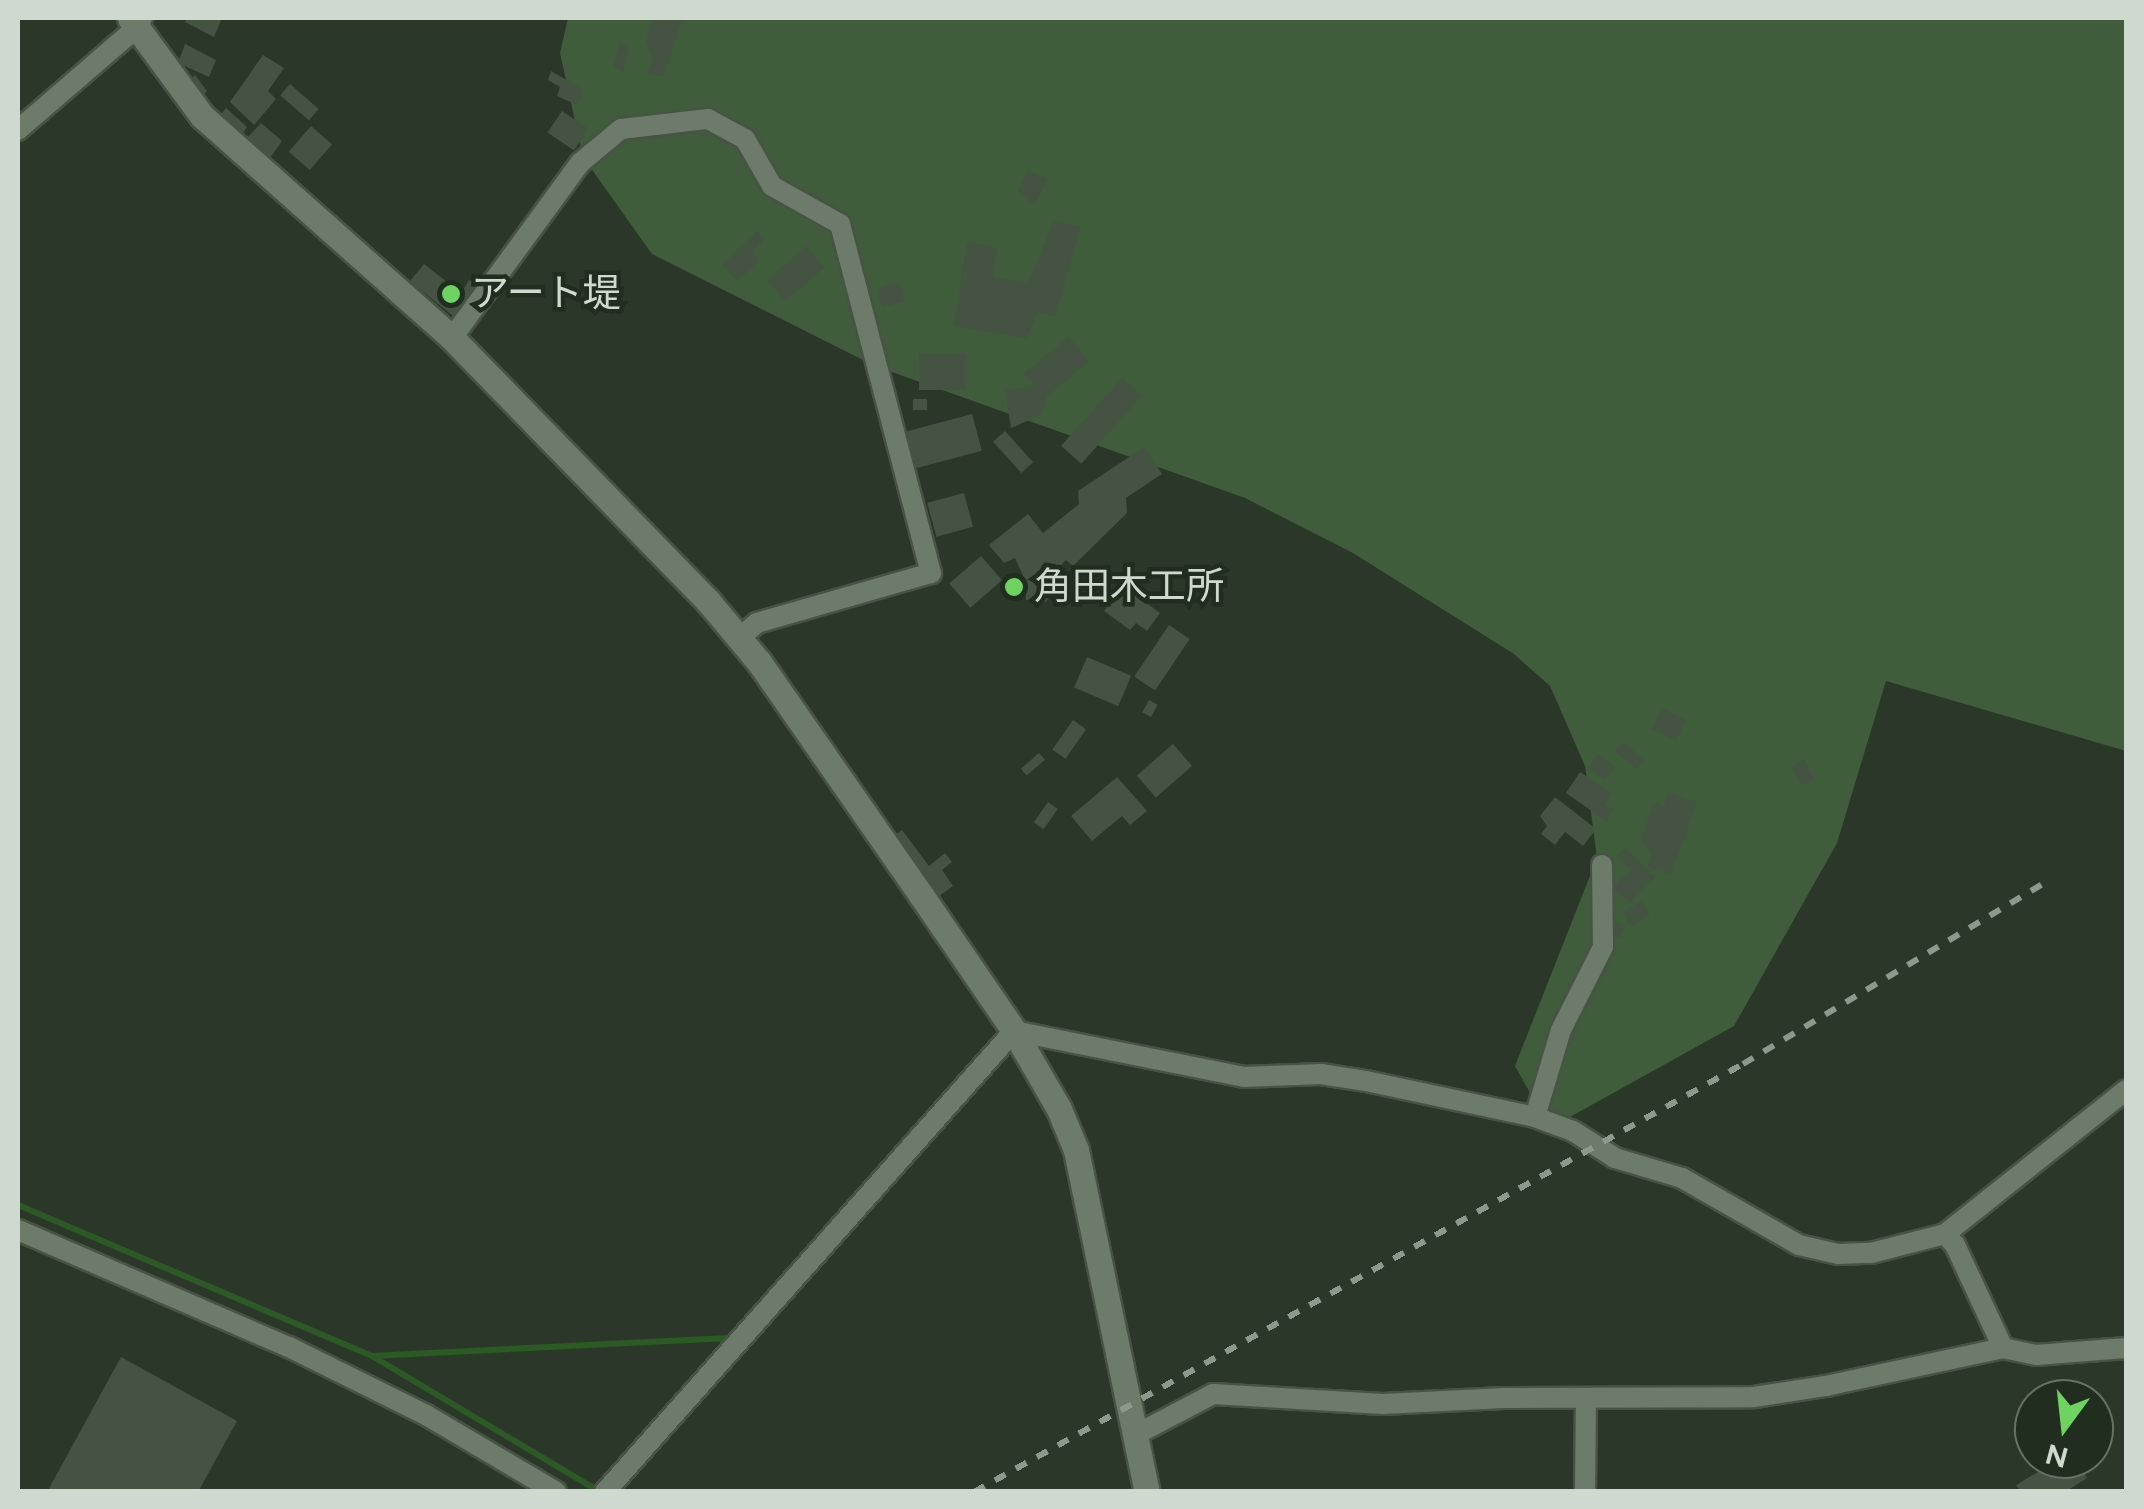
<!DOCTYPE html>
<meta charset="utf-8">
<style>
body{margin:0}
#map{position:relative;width:2144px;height:1509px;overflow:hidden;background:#2b3829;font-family:Figtree,"Noto Sans JP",sans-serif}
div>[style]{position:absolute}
.green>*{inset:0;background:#3f5d3a}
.stream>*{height:6px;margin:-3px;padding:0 3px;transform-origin:3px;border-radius:3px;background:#2b5a24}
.building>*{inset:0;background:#455343;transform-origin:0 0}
.roads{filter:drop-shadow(2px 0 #485346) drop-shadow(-2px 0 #485346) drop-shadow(0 2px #485346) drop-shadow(0 -2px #485346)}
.minor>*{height:20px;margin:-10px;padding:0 10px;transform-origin:10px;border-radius:10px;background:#6d7b6a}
.tertiary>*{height:25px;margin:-12.5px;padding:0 12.5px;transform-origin:12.5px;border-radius:12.5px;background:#6d7b6a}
.rail>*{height:6px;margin-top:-3px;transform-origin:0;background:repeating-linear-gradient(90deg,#8e998d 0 12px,transparent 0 24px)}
.dots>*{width:28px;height:28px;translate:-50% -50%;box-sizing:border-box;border:5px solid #212d1f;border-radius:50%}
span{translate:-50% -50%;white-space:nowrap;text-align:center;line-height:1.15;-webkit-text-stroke:9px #212d1f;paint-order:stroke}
.poi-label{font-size:38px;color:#d0d9cf}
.left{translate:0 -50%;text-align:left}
.frame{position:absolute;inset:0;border:20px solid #d0d9cf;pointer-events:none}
.north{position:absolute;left:2014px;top:1379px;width:100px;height:100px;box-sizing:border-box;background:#212d1f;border:2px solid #677265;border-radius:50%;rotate:195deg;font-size:28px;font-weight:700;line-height:40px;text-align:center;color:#d0d9cf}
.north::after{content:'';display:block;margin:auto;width:35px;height:45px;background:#6ed361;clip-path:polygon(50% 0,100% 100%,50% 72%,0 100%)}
</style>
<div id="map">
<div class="green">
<div style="clip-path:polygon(568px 18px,2126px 18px,2126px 751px,1886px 681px,1837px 843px,1734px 1026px,1550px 1128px,1515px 1066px,1597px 858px,1585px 766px,1550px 686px,1514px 654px,1353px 553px,1245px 498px,875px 366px,652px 254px,583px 157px,560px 53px)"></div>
</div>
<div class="stream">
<div style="left:18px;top:1205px;width:385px;rotate:23.1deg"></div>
<div style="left:372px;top:1356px;width:265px;rotate:30.8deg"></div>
<div style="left:372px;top:1356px;width:357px;rotate:-2.9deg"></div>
</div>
<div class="building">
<div style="clip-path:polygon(187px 18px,222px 18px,214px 37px,185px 22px)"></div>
<div style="clip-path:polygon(653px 18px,682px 18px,664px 76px,647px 73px,653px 58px,646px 42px)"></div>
<div style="clip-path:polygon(620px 43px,629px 45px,623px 73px,613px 67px)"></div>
<div style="clip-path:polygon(185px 44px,216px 60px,209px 77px,178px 63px)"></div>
<div style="clip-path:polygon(263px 55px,284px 68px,268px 91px,276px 99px,254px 125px,230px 102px)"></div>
<div style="clip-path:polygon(551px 71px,584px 90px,577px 105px,557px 96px,560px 87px,548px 80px)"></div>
<div style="clip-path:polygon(195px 75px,207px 91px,201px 98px,188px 83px)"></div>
<div style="left:290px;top:84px;width:38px;height:15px;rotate:41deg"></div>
<div style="clip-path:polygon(226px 108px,247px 127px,241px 136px,218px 118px)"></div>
<div style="left:562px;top:111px;width:32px;height:26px;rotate:34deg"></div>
<div style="clip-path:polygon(261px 123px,282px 141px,270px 158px,246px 139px)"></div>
<div style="left:311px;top:126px;width:28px;height:34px;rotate:41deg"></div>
<div style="clip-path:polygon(1028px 170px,1047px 179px,1034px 206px,1018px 191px)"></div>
<div style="clip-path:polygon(1054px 220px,1081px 227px,1055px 316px,1038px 312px,1026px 338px,954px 326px,967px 242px,997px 248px,993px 277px,1028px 284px)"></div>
<div style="clip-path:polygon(757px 231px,765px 238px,753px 251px,758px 261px,738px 281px,722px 265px)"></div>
<div style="left:806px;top:246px;width:28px;height:52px;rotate:49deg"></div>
<div style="clip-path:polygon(424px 264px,461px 293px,469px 280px,478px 286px,453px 316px,410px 281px)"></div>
<div style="left:899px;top:282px;width:20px;height:23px;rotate:75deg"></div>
<div style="clip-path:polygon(1069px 337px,1089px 362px,1047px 396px,1041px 415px,1011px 428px,1005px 390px,1034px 386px,1024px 373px)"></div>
<div style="left:965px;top:353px;width:37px;height:46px;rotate:90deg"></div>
<div style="left:1122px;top:378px;width:27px;height:91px;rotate:42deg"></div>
<div style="left:913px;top:399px;width:14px;height:11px"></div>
<div style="left:972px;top:414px;width:38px;height:68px;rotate:75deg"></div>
<div style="left:1005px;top:431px;width:42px;height:16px;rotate:48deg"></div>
<div style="clip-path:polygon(1144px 447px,1162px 474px,1126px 498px,1127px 513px,1073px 566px,1066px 560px,1052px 574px,1054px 585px,1046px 602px,1026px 600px,1025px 580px,1015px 558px,1004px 563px,989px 545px,1028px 514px,1043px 533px,1079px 504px,1078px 491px)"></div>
<div style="left:964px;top:493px;width:35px;height:38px;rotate:75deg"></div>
<div style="left:981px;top:556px;width:32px;height:42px;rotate:49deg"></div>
<div style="clip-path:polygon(1123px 586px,1160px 613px,1147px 631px,1136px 623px,1130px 630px,1104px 611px)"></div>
<div style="left:1169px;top:625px;width:25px;height:62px;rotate:34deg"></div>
<div style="left:1087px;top:657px;width:48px;height:33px;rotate:23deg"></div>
<div style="left:1149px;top:700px;width:10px;height:14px;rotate:29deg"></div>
<div style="left:1662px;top:708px;width:27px;height:23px;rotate:27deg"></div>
<div style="left:1073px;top:720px;width:16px;height:36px;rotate:35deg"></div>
<div style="left:1623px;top:742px;width:28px;height:12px;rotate:41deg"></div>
<div style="left:1173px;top:744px;width:29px;height:48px;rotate:49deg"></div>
<div style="left:1039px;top:753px;width:9px;height:24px;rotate:49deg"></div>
<div style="left:1598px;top:754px;width:21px;height:17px;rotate:37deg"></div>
<div style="left:1804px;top:760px;width:21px;height:14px;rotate:62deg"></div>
<div style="clip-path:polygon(1580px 772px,1612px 794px,1605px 805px,1613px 810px,1606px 821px,1566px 793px)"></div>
<div style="clip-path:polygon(1117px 777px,1147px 811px,1130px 825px,1122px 816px,1092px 841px,1071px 816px)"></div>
<div style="clip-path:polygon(1669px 792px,1697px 802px,1671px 875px,1647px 867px,1652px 854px,1641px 840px,1654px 802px,1664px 806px)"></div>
<div style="clip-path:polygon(1555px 797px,1596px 829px,1583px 846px,1565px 832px,1555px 845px,1541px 834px,1547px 826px,1540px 816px)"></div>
<div style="left:1048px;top:802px;width:12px;height:25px;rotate:35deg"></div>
<div style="clip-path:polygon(902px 830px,929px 866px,945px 853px,952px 862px,942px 870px,953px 886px,932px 901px,887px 841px)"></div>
<div style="clip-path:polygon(1625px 848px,1655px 877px,1630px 903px,1613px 888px,1631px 869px,1617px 856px)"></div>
<div style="left:1641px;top:901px;width:17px;height:22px;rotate:57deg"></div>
<div style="clip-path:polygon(1613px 921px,1625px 925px,1620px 938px,1612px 935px)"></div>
<div style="clip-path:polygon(121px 1357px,237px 1421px,198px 1492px,47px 1492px)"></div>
<div style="clip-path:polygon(2060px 1459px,2076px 1459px,2087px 1478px,2065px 1492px,2021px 1492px,2016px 1485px)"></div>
</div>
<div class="roads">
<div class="minor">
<div style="left:18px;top:130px;width:156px;rotate:-40.8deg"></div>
<div style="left:136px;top:28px;width:12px;rotate:-59deg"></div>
<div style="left:452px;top:338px;width:217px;rotate:-53.8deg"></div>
<div style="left:580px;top:163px;width:53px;rotate:-39.7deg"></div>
<div style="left:621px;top:129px;width:88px;rotate:-6.6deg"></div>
<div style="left:708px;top:119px;width:42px;rotate:28.4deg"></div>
<div style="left:745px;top:139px;width:54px;rotate:60.1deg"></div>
<div style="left:772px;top:186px;width:78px;rotate:29.2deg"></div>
<div style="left:840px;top:224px;width:361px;rotate:75.4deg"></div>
<div style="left:931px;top:573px;width:181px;rotate:164deg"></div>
<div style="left:757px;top:623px;width:23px;rotate:140deg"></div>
<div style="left:1535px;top:1117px;width:91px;rotate:-73.4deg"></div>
<div style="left:1561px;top:1030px;width:93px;rotate:-63.2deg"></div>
<div style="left:1603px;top:947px;width:82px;rotate:-90.7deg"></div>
<div style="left:18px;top:1230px;width:295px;rotate:23.4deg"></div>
<div style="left:289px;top:1347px;width:153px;rotate:26.4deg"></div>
<div style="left:426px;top:1415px;width:151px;rotate:30.6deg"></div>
<div style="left:1945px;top:1234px;width:15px;rotate:48deg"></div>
<div style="left:1955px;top:1245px;width:114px;rotate:65deg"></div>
<div style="left:2003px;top:1348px;width:34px;rotate:12deg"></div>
<div style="left:2036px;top:1355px;width:90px;rotate:-4.4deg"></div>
<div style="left:1135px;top:1435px;width:88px;rotate:-27.7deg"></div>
<div style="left:1213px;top:1394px;width:170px;rotate:3.4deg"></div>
<div style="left:1383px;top:1404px;width:121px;rotate:-2.8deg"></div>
<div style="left:1504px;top:1398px;width:250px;rotate:-0.2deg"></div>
<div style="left:1754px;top:1397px;width:73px;rotate:-8.7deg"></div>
<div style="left:1826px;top:1386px;width:181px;rotate:-12.1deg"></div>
<div style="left:605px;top:1492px;width:616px;rotate:-48.42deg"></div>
<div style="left:1014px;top:1031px;width:235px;rotate:11.3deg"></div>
<div style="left:1244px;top:1077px;width:77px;rotate:-2.2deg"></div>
<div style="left:1321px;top:1074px;width:46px;rotate:8.8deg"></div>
<div style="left:1366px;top:1081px;width:173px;rotate:12deg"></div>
<div style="left:1535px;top:1117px;width:40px;rotate:20.2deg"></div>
<div style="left:1573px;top:1131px;width:50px;rotate:32.7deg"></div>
<div style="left:1615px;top:1158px;width:70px;rotate:16.6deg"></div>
<div style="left:1682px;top:1178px;width:135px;rotate:29.8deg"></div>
<div style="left:1799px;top:1245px;width:40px;rotate:13deg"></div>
<div style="left:1838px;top:1254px;width:33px;rotate:-2deg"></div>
<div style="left:1871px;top:1253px;width:76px;rotate:-14.4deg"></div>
<div style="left:1945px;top:1234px;width:231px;rotate:-38.5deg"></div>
<div style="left:1585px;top:1492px;width:94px;rotate:-89.4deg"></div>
</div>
<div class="tertiary">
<div style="left:130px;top:18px;width:122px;rotate:53.7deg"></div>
<div style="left:202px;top:116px;width:334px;rotate:41.6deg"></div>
<div style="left:452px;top:338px;width:367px;rotate:45.8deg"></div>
<div style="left:708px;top:601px;width:80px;rotate:50.1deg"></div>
<div style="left:759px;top:662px;width:284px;rotate:55.2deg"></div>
<div style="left:921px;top:895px;width:165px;rotate:55.6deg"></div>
<div style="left:1014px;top:1031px;width:90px;rotate:60deg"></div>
<div style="left:1059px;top:1109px;width:44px;rotate:67.5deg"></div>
<div style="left:1076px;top:1150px;width:349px;rotate:78.3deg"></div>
</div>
</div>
<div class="rail">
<div style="left:974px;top:1492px;width:880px;rotate:-29.1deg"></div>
<div style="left:1743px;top:1064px;width:357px;rotate:-31deg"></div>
</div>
<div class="dots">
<div style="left:451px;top:294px;background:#6ed361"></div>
<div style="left:1014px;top:587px;background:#6ed361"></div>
</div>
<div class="poi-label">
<span class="left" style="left:471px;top:294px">アート堤</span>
<span class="left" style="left:1034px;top:587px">角田木工所</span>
</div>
<div class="frame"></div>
<div class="north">N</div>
</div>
